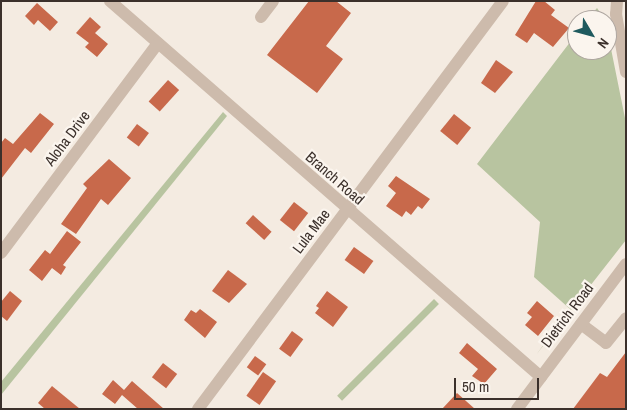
<!DOCTYPE html>
<style>
body{margin:0}
#map{position:relative;width:627px;height:410px;overflow:hidden;background:#f4ebe1;font-family:"Archivo Narrow",sans-serif}
div>[style]{position:absolute}
.green>*{inset:0;background:#b8c4a0;transform-origin:0 0}
.building>*{inset:0;background:#c8694b;transform-origin:0 0}
.minor>*{height:12px;margin:-6px;padding:0 6px;transform-origin:6px;border-radius:6px;background:#cdbbac}
span{translate:-50% -50%;white-space:nowrap;text-align:center;line-height:1.15;-webkit-text-stroke:4.5px #fbf5ee;paint-order:stroke}
.street-label{font-size:15px;color:#3b302b}
.frame{position:absolute;inset:0;border:2px solid #3b302b;pointer-events:none}
.north{position:absolute;left:567px;top:10px;width:50px;height:50px;box-sizing:border-box;background:#fbf5ee;border:1px solid #aea6a0;border-radius:50%;rotate:127deg;font-size:14px;font-weight:700;line-height:20px;text-align:center;color:#3b302b}
.north::after{content:'';display:block;margin:auto;width:18px;height:22px;background:#1f5a5e;clip-path:polygon(50% 0,100% 100%,50% 72%,0 100%)}
.scale{position:absolute;left:454px;top:378px;width:85px;height:22px;box-sizing:border-box;border:2px solid #3b302b;border-top:0;padding-left:6px;font-size:15px;line-height:18px;white-space:nowrap;color:#3b302b;-webkit-text-stroke:4px #fbf5ee;paint-order:stroke}
</style>
<div id="map">
<div class="green">
<div style="clip-path:polygon(597px 8px,605px 20px,587px 20px)"></div>
<div style="clip-path:polygon(607px 29px,626px 123px,626px 240px,536px 355px,570px 309px,534px 277px,540px 222px,477px 164px,577px 33px,577px 50px,607px 50px)"></div>
<div style="clip-path:polygon(223px 112px,227px 116px,1px 395px,1px 382px)"></div>
<div style="left:434px;top:299px;width:7px;height:137px;rotate:45deg"></div>
</div>
<div class="building">
<div style="clip-path:polygon(309px 1px,336px 1px,351px 13px,326px 46px,343px 59px,317px 93px,267px 55px)"></div>
<div style="clip-path:polygon(536px 1px,544px 1px,555px 10px,551px 15px,569px 28px,553px 47px,534px 33px,527px 43px,515px 35px)"></div>
<div style="clip-path:polygon(37px 3px,58px 22px,50px 31px,38px 20px,34px 25px,25px 16px)"></div>
<div style="clip-path:polygon(90px 17px,101px 27px,95px 33px,108px 44px,97px 57px,85px 47px,89px 43px,76px 33px)"></div>
<div style="clip-path:polygon(496px 60px,513px 72px,495px 93px,481px 83px)"></div>
<div style="left:168px;top:80px;width:15px;height:29px;rotate:42deg"></div>
<div style="clip-path:polygon(40px 113px,54px 124px,31px 153px,25px 148px,1px 179px,1px 143px,5px 138px,13px 144px)"></div>
<div style="left:454px;top:114px;width:22px;height:22px;rotate:39deg"></div>
<div style="left:137px;top:124px;width:15px;height:17px;rotate:37deg"></div>
<div style="clip-path:polygon(109px 159px,131px 178px,108px 205px,101px 199px,76px 234px,61px 224px,87px 188px,83px 184px)"></div>
<div style="clip-path:polygon(396px 176px,430px 199px,422px 209px,418px 206px,411px 215px,406px 211px,402px 217px,386px 206px,396px 193px,388px 186px)"></div>
<div style="left:294px;top:202px;width:18px;height:23px;rotate:38deg"></div>
<div style="left:253px;top:215px;width:25px;height:11px;rotate:42deg"></div>
<div style="clip-path:polygon(67px 231px,81px 242px,63px 265px,66px 267px,61px 275px,52px 268px,42px 281px,29px 270px,45px 250px,50px 254px)"></div>
<div style="left:354px;top:247px;width:24px;height:16px;rotate:36deg"></div>
<div style="clip-path:polygon(228px 270px,247px 284px,229px 303px,212px 291px)"></div>
<div style="clip-path:polygon(10px 291px,22px 301px,7px 321px,1px 316px,1px 302px)"></div>
<div style="clip-path:polygon(327px 291px,348px 307px,333px 327px,315px 313px,319px 308px,316px 306px)"></div>
<div style="clip-path:polygon(537px 301px,554px 316px,538px 336px,525px 325px,532px 317px,527px 313px)"></div>
<div style="clip-path:polygon(200px 309px,217px 322px,205px 338px,184px 320px,191px 310px,196px 313px)"></div>
<div style="left:292px;top:331px;width:14px;height:22px;rotate:36deg"></div>
<div style="clip-path:polygon(467px 343px,497px 369px,484px 384px,472px 376px,478px 369px,459px 353px)"></div>
<div style="clip-path:polygon(626px 352px,626px 409px,573px 409px,600px 373px,607px 377px)"></div>
<div style="left:255px;top:356px;width:14px;height:14px;rotate:36deg"></div>
<div style="left:163px;top:363px;width:18px;height:18px;rotate:38deg"></div>
<div style="left:263px;top:372px;width:16px;height:29px;rotate:35deg"></div>
<div style="clip-path:polygon(113px 380px,124px 390px,132px 381px,164px 409px,138px 409px,122px 395px,115px 404px,102px 394px)"></div>
<div style="clip-path:polygon(52px 386px,80px 409px,45px 409px,38px 403px)"></div>
<div style="clip-path:polygon(457px 393px,475px 409px,442px 409px)"></div>
</div>
<div class="minor">
<div style="left:110px;top:1px;width:572px;rotate:41.1deg"></div>
<div style="left:617px;top:1px;width:13px;rotate:94deg"></div>
<div style="left:616px;top:14px;width:59px;rotate:80.2deg"></div>
<div style="left:261px;top:17px;width:20px;rotate:-53deg"></div>
<div style="left:1px;top:253px;width:262px;rotate:-53.2deg"></div>
<div style="left:581px;top:324px;width:31px;rotate:37deg"></div>
<div style="left:606px;top:343px;width:32px;rotate:-51deg"></div>
<div style="left:198px;top:409px;width:509px;rotate:-53.22deg"></div>
<div style="left:517px;top:409px;width:181px;rotate:-53.1deg"></div>
</div>
<div class="street-label">
<span style="left:67px;top:138px;rotate:-53deg">Aloha Drive</span>
<span style="left:335px;top:178px;rotate:41deg">Branch Road</span>
<span style="left:311px;top:231px;rotate:-53deg">Lula Mae</span>
<span style="left:567px;top:315px;rotate:-53deg">Dietrich Road</span>
</div>
<div class="frame"></div>
<div class="north">N</div>
<div class="scale">50 m</div>
</div>
